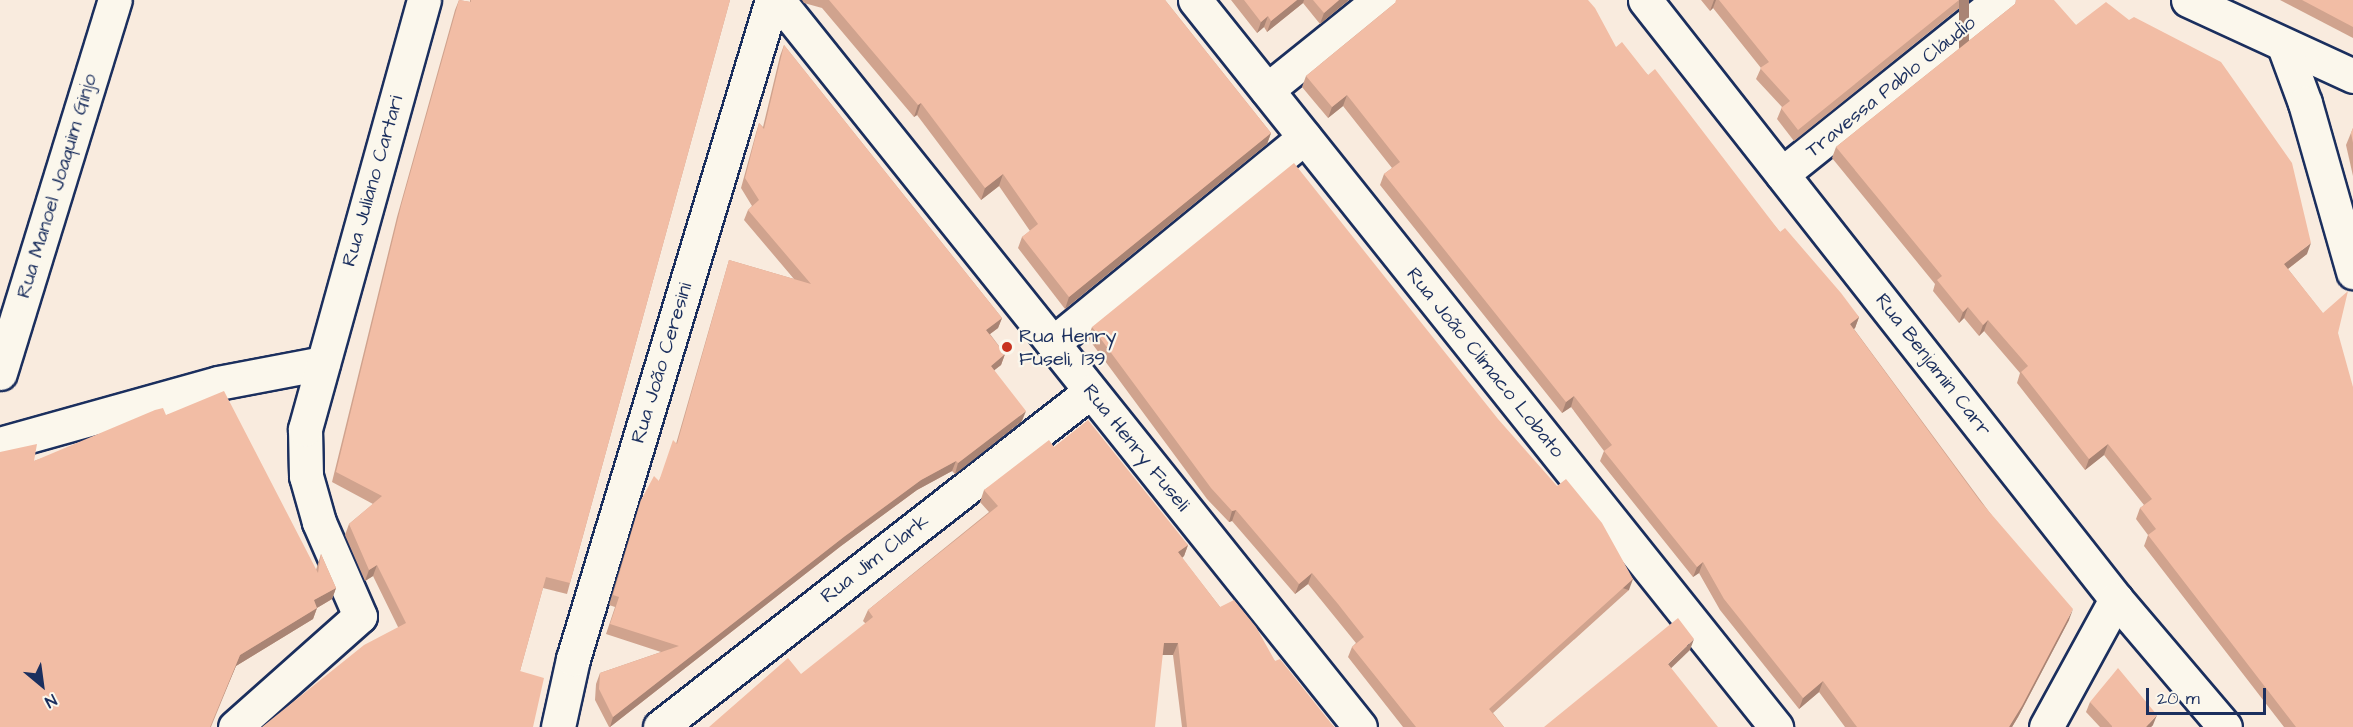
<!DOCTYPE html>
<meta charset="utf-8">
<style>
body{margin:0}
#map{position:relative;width:2353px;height:727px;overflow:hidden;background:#f9ebde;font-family:"Architects Daughter",sans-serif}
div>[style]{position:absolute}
.roads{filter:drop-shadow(2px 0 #1b2f5e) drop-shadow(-2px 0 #1b2f5e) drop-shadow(0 2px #1b2f5e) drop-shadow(0 -2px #1b2f5e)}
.minor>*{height:33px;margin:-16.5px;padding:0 16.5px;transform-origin:16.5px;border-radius:16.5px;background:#fbf7ec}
.wall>*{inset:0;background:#d0a38e}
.shaded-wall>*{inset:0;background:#a98474;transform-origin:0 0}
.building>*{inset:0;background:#f2bda5}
.dots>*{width:16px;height:16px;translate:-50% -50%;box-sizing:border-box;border:3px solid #fbf7ec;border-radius:50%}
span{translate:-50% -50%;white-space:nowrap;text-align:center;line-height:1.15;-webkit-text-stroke:4.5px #fbf7ec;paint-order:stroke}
.street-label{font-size:20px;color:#1b2f5e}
.poi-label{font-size:20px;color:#1b2f5e}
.left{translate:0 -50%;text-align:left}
.north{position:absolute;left:12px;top:655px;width:60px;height:60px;-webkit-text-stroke:4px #fbf7ec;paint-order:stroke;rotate:151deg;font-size:16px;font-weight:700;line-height:24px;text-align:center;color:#1b2f5e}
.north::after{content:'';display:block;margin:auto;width:21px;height:27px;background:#1b2f5e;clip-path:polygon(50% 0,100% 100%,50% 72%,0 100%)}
.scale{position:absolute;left:2146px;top:688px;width:120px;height:27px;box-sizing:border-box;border:3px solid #1b2f5e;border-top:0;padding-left:8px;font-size:18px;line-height:21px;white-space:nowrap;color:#1b2f5e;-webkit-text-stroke:4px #fbf7ec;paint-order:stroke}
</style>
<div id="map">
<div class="roads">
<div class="minor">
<div style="left:778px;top:0;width:931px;rotate:51.32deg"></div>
<div style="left:1195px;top:0;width:931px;rotate:51.37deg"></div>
<div style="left:1645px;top:0;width:762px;rotate:51.82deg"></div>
<div style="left:2116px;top:599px;width:168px;rotate:49.6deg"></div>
<div style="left:2188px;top:0;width:182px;rotate:24.7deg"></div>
<div style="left:2284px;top:46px;width:61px;rotate:69.8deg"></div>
<div style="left:2305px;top:103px;width:176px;rotate:74.1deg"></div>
<div style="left:1267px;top:90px;width:144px;rotate:-38.8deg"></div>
<div style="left:1782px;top:174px;width:278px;rotate:-38.7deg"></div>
<div style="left:1053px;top:343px;width:325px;rotate:-39.3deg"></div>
<div style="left:0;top:373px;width:390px;rotate:-72.9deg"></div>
<div style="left:0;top:444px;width:226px;rotate:-15.6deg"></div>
<div style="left:218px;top:383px;width:107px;rotate:-10.8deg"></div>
<div style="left:235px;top:727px;width:167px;rotate:-41.6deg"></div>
<div style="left:360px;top:616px;width:103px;rotate:-113.6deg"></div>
<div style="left:319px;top:522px;width:48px;rotate:-105.8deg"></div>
<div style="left:306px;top:476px;width:47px;rotate:-91.2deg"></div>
<div style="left:305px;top:429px;width:445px;rotate:-74.5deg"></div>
<div style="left:558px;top:727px;width:70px;rotate:-77.6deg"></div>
<div style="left:573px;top:659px;width:688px;rotate:-73.2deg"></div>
<div style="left:660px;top:727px;width:546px;rotate:-37.94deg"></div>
<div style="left:2046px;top:727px;width:146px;rotate:-61.3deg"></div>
</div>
</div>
<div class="wall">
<div style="clip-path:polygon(459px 0,470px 2px,470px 0,730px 0,570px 583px,567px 594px,543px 588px,520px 671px,533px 727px,398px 627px,373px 576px,365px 581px,345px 535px,349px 524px,373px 504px,332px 482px,397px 217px,455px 10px)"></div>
<div style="clip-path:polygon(802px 0,1165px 0,1271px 133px,1267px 144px,1065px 309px,1018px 248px,1022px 237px,1030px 231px,999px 186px,981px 200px,917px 115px,914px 117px,822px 8px,804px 3px)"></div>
<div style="clip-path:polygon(1231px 0,1349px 0,1320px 24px,1303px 3px,1267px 32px,1264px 27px,1257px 33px)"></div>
<div style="clip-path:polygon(1701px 0,1969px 0,1794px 141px,1777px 119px,1782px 107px,1756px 79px,1761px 68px,1713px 8px,1710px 11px)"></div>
<div style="clip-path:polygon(2280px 0,2353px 0,2353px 38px)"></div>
<div style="clip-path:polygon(1395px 3px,1616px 47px,1648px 75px,1780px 232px,1859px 317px,1855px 328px,1854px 329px,2069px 620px,2018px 717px,2012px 727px,1845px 727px,1819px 692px,1799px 709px,1720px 610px,1699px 573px,1693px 577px,1600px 461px,1604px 451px,1571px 407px,1562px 413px,1380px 185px,1384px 174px,1392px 168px,1343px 106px,1328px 118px,1302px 87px,1306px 76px)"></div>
<div style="clip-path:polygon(2015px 4px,2076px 25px,2307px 254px,2288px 269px,2338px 333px,2353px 727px,2284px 727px,2144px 546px,2148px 535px,2136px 519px,2140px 508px,2144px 505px,2104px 455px,2085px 470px,2017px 383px,2020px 373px,1984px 331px,1979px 336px,1964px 318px,1959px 323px,1933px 291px,1935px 284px,1832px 158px,1836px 147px)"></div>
<div style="clip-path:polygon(784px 45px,1002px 318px,998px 328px,990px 334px,1005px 354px,1001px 365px,994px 370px,1022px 421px,955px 474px,952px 471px,917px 490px,841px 546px,610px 727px,609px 727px,595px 700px,596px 684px,600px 673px,661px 652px,606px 634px,615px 607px,609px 605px,641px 500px,659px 481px,676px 444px,729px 260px,794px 279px,744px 220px,748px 210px,752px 206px,741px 188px,756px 133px,759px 123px,763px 127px,780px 56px)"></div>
<div style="clip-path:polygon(2353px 128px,2353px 176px,2346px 145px)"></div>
<div style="clip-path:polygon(1092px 327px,1629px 590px,1493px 713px,1504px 727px,1403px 727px,1348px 657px,1352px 647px,1356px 643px,1308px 584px,1295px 594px,1232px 521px,1229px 522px,1207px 499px,1088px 338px)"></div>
<div style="clip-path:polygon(166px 415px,316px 570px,321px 554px,336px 588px,332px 599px,317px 608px,313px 619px,236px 666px,211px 727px,0 727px,34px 461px)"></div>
<div style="clip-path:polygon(1054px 447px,1188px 545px,1184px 556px,1182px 558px,1220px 607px,1275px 661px,1334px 727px,1182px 727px,1173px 655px,1163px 655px,865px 623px,863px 621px,868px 610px,989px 512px,980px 502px,984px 490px)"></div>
<div style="clip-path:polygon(2090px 702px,2153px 725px,2151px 727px,2100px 727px,2086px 712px)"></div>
</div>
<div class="shaded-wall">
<div style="clip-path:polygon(1297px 0,1304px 0,1303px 3px,1267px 32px,1271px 21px)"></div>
<div style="clip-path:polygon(1339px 0,1349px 0,1320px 24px,1324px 13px)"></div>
<div style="clip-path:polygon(1714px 0,1716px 0,1713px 8px,1710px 11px)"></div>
<div style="left:1959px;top:0;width:10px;height:207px"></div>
<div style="clip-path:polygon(1268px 16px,1264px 27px,1257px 33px,1261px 22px)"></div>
<div style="clip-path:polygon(1347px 95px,1343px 106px,1328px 118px,1332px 107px)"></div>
<div style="clip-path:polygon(921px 103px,917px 115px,914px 117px,918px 105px)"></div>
<div style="clip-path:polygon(1271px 133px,1267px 144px,1065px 309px,1069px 297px)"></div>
<div style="clip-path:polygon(1003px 174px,999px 186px,981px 200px,985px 188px)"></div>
<div style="clip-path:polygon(2311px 243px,2307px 254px,2280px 275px,2284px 264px)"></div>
<div style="clip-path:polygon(1968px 307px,1964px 318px,1959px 323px,1963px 312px)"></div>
<div style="clip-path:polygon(1859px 317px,1855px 328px,1846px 335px,1850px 324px)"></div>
<div style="clip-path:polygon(1002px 318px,998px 328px,982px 340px,986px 330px)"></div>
<div style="clip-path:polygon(1988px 320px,1984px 331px,1979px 336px,1983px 325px)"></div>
<div style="clip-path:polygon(1005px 354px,1001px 365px,987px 376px,991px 366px)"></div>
<div style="clip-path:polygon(1574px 396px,1571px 407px,1562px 413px,1566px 402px)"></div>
<div style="clip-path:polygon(1026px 411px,1022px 421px,955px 474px,958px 463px)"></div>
<div style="clip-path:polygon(2108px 444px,2104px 455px,2085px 470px,2089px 459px)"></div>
<div style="clip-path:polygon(956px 461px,952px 471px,917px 490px,841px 546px,610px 727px,613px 717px,845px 536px,921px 480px)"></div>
<div style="clip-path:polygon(1236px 510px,1232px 521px,1229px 522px,1232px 511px)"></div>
<div style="clip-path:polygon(1188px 545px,1184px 556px,1174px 564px,1178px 552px)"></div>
<div style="clip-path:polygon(1703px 562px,1699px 573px,1693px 577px,1697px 567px)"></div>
<div style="clip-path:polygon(377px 565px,373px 576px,365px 581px,369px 570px)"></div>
<div style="clip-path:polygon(1312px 573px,1308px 584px,1295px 594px,1299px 584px)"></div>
<div style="left:1633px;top:579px;width:12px;height:194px;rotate:110deg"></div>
<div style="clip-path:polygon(336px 588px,332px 599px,310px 612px,314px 600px)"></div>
<div style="clip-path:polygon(317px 608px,313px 619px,236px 666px,210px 727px,240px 655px)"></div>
<div style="clip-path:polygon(2073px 609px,2069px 620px,2018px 717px,2012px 727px,2009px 727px)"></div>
<div style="clip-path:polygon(1694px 639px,1690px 650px,1664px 675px,1668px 664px)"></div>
<div style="clip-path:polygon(1164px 643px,1178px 643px,1173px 655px,1160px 655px)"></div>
<div style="clip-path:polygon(1823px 681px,1819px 692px,1799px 709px,1803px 698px)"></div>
<div style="clip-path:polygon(2157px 715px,2153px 725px,2151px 727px,2146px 727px)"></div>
</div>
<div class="building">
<div style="clip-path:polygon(459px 0,471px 2px,471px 0,730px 0,570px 583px,546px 577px,520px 671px,544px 678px,533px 727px,262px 727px,364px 645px,406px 623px,377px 565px,369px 570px,349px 524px,382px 496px,336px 472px,401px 206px)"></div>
<div style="clip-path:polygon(829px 0,1165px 0,1271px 133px,1069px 297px,1022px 237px,1038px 224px,1003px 174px,985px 188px,921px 103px,918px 105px)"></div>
<div style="clip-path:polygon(1244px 0,1297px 0,1271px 21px,1268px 16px,1261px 22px)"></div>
<div style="clip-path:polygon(1313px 0,1339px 0,1324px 13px)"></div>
<div style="clip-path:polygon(1396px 0,1588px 0,1595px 8px,1616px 47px,1622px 42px,1648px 75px,1655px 69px,1780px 232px,1785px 228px,1841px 293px,1859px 317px,1850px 324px,1905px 399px,1980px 501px,2073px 609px,2022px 706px,2009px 727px,1857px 727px,1823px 681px,1803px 698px,1724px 599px,1703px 562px,1697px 567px,1604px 451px,1612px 445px,1574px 396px,1566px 402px,1384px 174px,1400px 162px,1347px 95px,1332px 107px,1306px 76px,1395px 3px)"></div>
<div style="clip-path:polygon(1719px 0,1959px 0,1798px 130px,1781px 108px,1790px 101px,1760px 68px,1769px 62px)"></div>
<div style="clip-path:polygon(2016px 0,2054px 0,2076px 25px,2106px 2px,2129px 20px,2134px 17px,2221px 62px,2292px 163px,2311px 243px,2284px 264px,2323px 313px,2348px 291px,2338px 333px,2353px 387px,2353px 727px,2296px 727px,2148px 535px,2156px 529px,2140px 508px,2152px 499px,2108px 444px,2089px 459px,2021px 372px,2028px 366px,1988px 320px,1983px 325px,1968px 307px,1963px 312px,1937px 280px,1942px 276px,1836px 147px,2015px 4px)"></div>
<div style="clip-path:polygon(2302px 0,2353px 0,2353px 27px)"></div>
<div style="clip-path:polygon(784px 45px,1002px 318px,986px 330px,1005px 354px,991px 366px,1026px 411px,958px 463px,956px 461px,921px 480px,845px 536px,613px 717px,599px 689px,600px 673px,679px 646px,610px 624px,619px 597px,613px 595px,641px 500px,654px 476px,659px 481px,673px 440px,677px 444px,729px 260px,811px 284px,748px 210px,759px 200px,745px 178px,759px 123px,764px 129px)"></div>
<div style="clip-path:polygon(2353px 128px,2353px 143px,2351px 133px)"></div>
<div style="clip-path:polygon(1294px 163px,1498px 419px,1557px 486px,1566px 479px,1602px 523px,1633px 579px,1489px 709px,1504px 727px,1416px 727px,1352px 647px,1364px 637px,1338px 604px,1312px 573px,1299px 584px,1236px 510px,1232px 511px,1211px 488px,1092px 327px)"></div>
<div style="clip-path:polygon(224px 391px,318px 573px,321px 554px,336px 588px,314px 600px,317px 608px,240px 655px,210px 727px,0 727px,0 452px,37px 444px,34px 461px,155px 410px,163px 408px,166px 415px)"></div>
<div style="clip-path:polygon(1088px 420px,1188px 545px,1178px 552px,1220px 607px,1234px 600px,1256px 627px,1275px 661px,1280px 659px,1334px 727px,1187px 727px,1178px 643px,1164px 643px,1155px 727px,709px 727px,788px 658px,801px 674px,873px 617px,868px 610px,998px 506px,984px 490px,1049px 440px,1054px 447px)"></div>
<div style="clip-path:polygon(1678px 618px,1694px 639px,1668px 664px,1718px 727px,1544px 727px)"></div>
<div style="clip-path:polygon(2118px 668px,2157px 715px,2146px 727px,2112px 727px,2112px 726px,2090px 702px)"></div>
</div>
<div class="dots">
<div style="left:1007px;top:347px;background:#c8321e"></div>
</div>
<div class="street-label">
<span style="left:1891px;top:87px;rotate:-39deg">Travessa Pablo Cláudio</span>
<span style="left:373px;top:181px;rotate:-74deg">Rua Juliano Cartari</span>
<span style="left:57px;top:186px;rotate:-73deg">Rua Manoel Joaquim Ginjo</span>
<span style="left:662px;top:363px;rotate:-73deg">Rua João Ceresini</span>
<span style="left:1485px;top:363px;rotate:51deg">Rua João Clímaco Lobato</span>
<span style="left:1933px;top:365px;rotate:52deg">Rua Benjamin Carr</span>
<span style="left:1136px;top:448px;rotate:51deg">Rua Henry Fuseli</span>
<span style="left:875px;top:559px;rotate:-38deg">Rua Jim Clark</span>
</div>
<div class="poi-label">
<span class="left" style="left:1019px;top:348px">Rua Henry<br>Fuseli, 139</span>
</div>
<div class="north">N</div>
<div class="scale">20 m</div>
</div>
